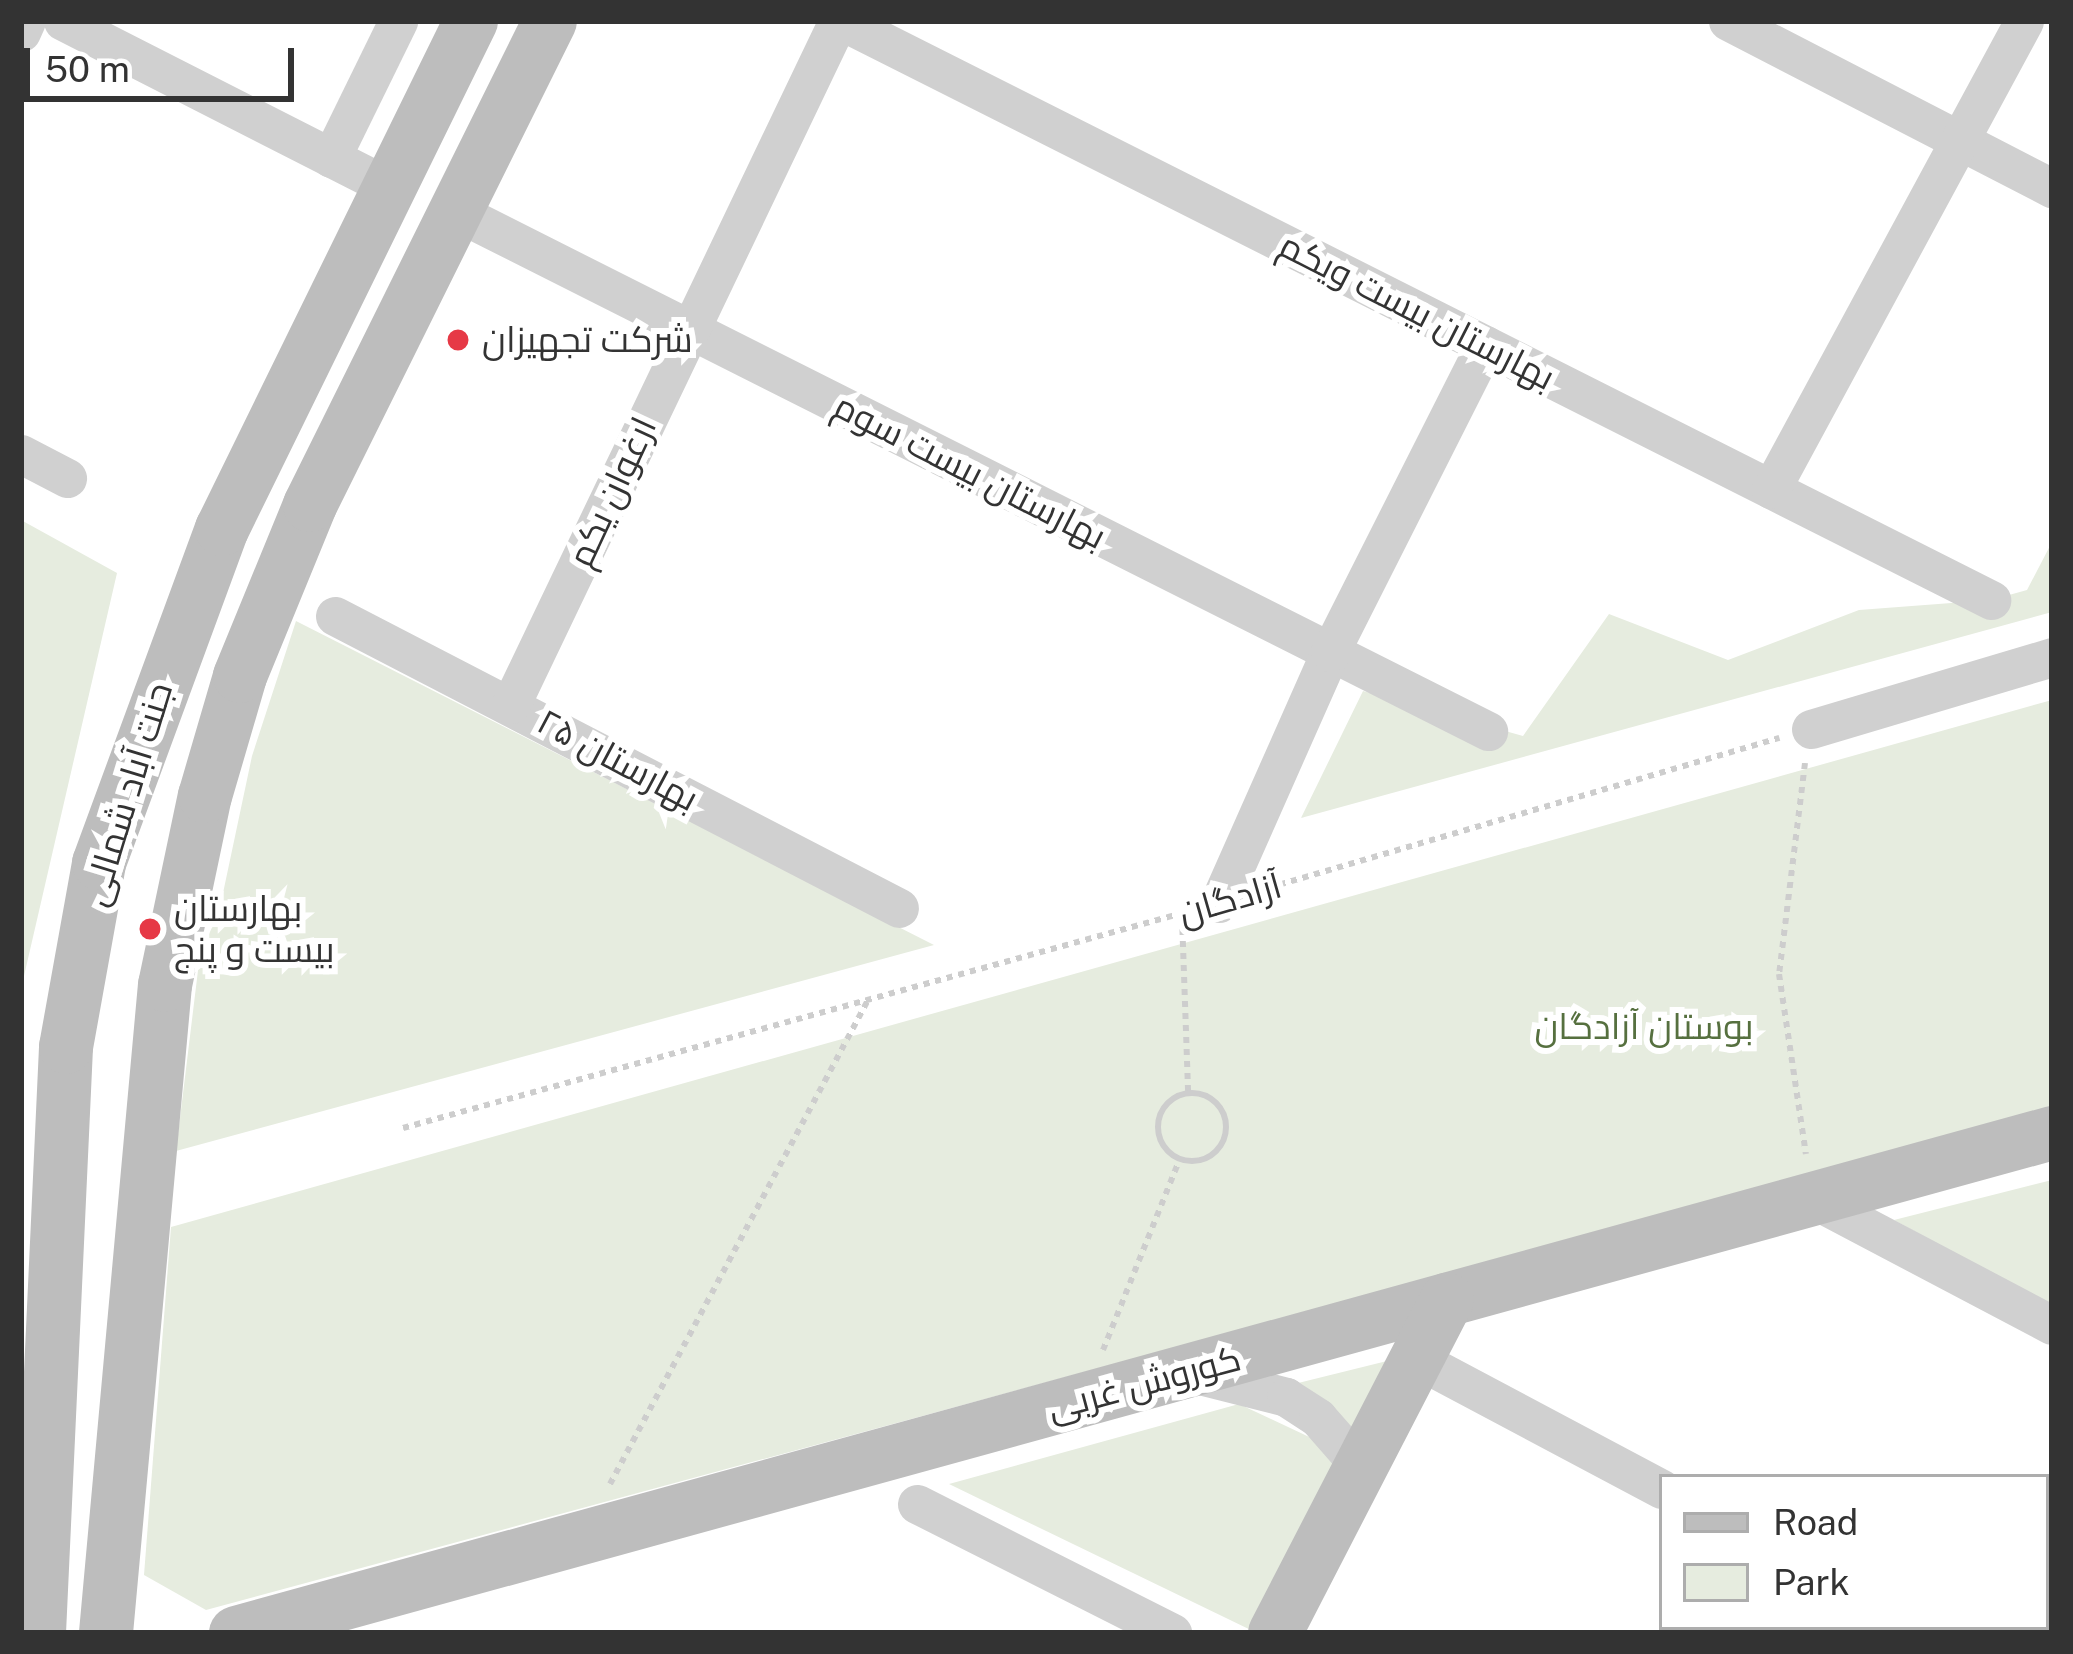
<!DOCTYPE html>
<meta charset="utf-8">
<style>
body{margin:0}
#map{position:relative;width:2073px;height:1654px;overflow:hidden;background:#fff;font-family:"Public Sans",Cairo,sans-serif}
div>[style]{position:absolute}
.green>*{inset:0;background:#e6ecdf}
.path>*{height:6px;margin-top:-3px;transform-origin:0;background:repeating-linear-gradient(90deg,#cdcdcd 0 6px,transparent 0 12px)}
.path>.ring{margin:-3px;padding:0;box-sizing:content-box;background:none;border:6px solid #cdcdcd;border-radius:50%}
.street>*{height:39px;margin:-19.5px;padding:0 19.5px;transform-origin:19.5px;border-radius:19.5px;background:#d0d0d0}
.secondary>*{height:54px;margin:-27px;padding:0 27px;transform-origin:27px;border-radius:27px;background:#bdbdbd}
.dots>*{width:33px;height:33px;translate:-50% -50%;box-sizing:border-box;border:6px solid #fff;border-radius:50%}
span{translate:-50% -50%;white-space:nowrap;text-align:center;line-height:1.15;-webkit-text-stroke:12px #fff;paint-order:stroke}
.street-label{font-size:36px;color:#333}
.poi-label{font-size:36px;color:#333}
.left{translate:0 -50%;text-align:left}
.park-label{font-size:36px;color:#56703f}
.frame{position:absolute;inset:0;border:24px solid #333;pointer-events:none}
.legend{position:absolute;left:1659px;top:1474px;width:390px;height:156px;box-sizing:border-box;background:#fff;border:3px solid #adadad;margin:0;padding:15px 21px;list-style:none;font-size:36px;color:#333}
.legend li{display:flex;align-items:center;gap:24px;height:60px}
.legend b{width:60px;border:3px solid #adadad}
.scale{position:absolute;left:24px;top:48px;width:270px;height:54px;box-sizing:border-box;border:6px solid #333;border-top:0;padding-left:15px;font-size:36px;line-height:42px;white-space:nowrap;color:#333;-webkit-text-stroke:9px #fff;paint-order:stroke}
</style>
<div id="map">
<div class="green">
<div style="clip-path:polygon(21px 520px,117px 573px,21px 989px)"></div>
<div style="clip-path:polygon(2052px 542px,2052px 612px,1301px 818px,1363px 691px,1523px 736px,1609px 614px,1728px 660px,1859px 610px,1991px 600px,2027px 590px)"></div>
<div style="clip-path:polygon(296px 621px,934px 945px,176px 1151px,200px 954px,219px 912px,252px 756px)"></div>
<div style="clip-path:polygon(2052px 700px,2052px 1110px,206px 1610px,144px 1575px,171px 1227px)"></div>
<div style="clip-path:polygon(2052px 1180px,2052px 1307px,1894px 1220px)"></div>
<div style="clip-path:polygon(1391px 1360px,1356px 1444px,1278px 1388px)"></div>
<div style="clip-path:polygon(1239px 1404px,1339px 1451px,1257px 1633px,949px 1484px)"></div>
</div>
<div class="path">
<div style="left:1805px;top:763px;width:213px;rotate:97deg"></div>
<div style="left:1779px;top:974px;width:182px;rotate:81.5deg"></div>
<div style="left:1268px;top:888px;width:533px;rotate:-16.36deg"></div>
<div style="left:1182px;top:917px;width:176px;rotate:88deg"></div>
<div class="ring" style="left:1158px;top:1093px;width:62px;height:62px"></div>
<div style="left:403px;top:1128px;width:812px;rotate:-15.42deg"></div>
<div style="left:1103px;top:1350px;width:207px;rotate:-68.1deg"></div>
<div style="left:610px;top:1484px;width:548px;rotate:-61.94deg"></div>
</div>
<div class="street">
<div style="left:63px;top:21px;width:366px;rotate:27deg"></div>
<div style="left:842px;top:21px;width:1287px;rotate:26.74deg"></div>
<div style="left:1728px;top:21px;width:365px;rotate:27.3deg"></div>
<div style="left:21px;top:32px;width:12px;rotate:-66deg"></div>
<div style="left:331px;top:158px;width:153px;rotate:-63.9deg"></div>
<div style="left:453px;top:210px;width:1159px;rotate:26.72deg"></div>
<div style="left:21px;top:454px;width:52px;rotate:27.6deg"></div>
<div style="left:1771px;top:489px;width:532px;rotate:-61.6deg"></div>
<div style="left:335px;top:616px;width:635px;rotate:27.37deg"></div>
<div style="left:511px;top:704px;width:757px;rotate:-64.42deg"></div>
<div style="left:1811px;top:729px;width:252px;rotate:-16.6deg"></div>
<div style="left:1219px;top:903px;width:274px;rotate:-66.1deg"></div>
<div style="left:1330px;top:652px;width:344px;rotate:-63.2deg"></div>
<div style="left:1813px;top:1199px;width:270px;rotate:27.8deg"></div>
<div style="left:1417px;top:1359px;width:277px;rotate:28deg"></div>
<div style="left:1196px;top:1374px;width:93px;rotate:14.3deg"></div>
<div style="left:1286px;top:1397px;width:38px;rotate:33deg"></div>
<div style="left:1318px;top:1418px;width:65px;rotate:48.7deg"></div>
<div style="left:917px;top:1504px;width:286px;rotate:26.8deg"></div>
<div style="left:1921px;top:1627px;width:13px;rotate:29deg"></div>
</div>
<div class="secondary">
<div style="left:39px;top:1633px;width:587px;rotate:-87.36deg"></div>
<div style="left:66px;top:1047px;width:187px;rotate:-79.8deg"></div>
<div style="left:99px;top:863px;width:356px;rotate:-69.8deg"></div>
<div style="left:222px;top:529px;width:566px;rotate:-63.89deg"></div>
<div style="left:106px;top:1633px;width:651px;rotate:-84.8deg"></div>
<div style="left:165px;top:985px;width:193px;rotate:-78.1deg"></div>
<div style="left:205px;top:796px;width:125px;rotate:-73.7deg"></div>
<div style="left:240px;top:676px;width:185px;rotate:-67.7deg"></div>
<div style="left:310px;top:505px;width:540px;rotate:-63.62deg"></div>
<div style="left:236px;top:1633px;width:1884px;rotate:-15.39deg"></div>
<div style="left:1275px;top:1633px;width:375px;rotate:-62.7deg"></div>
</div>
<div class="dots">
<div style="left:458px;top:340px;background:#e63946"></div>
<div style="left:150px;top:929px;background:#e63946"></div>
</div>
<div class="street-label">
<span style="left:1417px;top:311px;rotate:27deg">بهارستان بیست ویکم</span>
<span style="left:970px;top:471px;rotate:27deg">بهارستان بیست سوم</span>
<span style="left:612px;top:492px;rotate:-65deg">ارغوان یکم</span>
<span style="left:618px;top:760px;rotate:28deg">بهارستان ۲۵</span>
<span style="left:127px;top:794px;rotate:-73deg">جنت آباد شمالی</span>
<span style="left:1230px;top:899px;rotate:-16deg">آزادگان</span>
<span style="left:1144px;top:1383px;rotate:-15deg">کوروش غربی</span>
</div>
<div class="poi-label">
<span class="left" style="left:482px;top:340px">شرکت تجهیزان</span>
<span class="left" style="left:174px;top:929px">بهارستان<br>بیست و پنج</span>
</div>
<div class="park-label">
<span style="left:1644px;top:1027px">بوستان آزادگان</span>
</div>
<div class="frame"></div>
<ul class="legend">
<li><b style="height:15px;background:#bdbdbd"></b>Road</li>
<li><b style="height:33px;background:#e6ecdf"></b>Park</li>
</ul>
<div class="scale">50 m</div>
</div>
